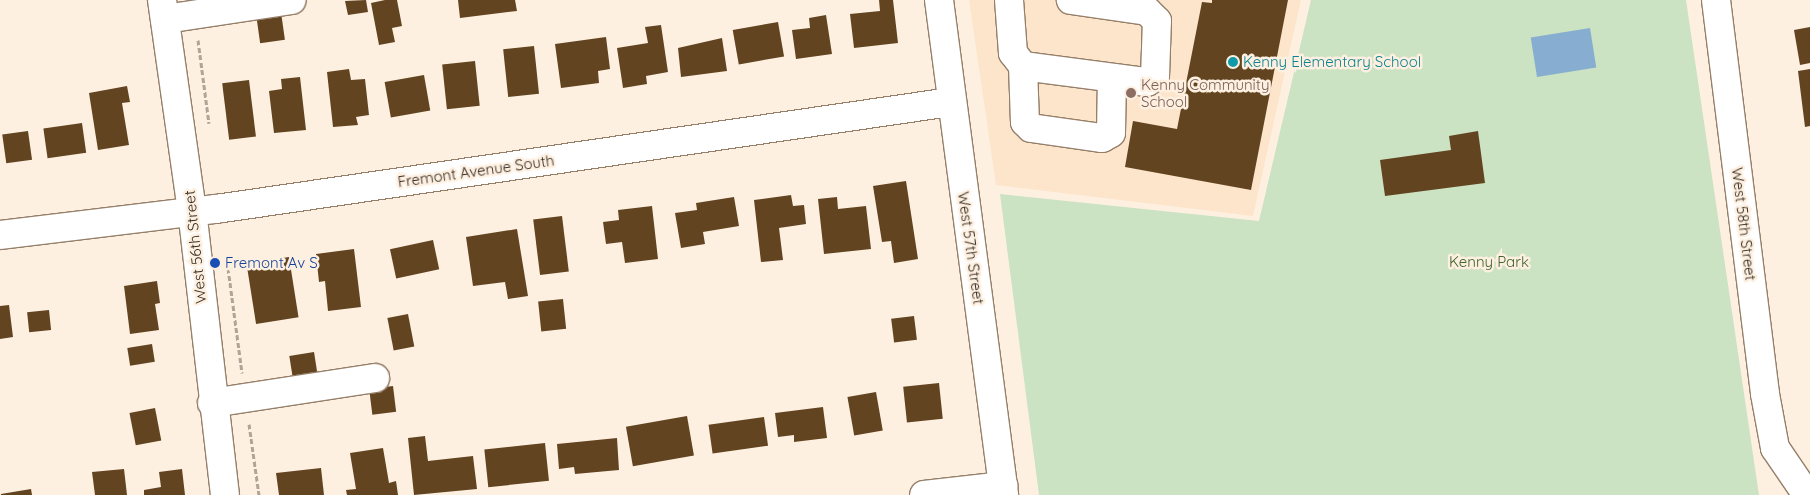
<!DOCTYPE html>
<style>
body{margin:0}
#map{position:relative;width:1810px;height:495px;overflow:hidden;background:#fef0e1;font-family:Quicksand,sans-serif}
div>[style]{position:absolute}
.built>*{inset:0;background:#fde5cc}
.green>*{inset:0;background:#cbe2c3}
.water>*{inset:0;background:#87aed0;transform-origin:0 0}
.building>*{inset:0;background:#624420;transform-origin:0 0}
.path>*{height:3px;margin-top:-1.5px;transform-origin:0;background:repeating-linear-gradient(90deg,#b0a497 0 5px,transparent 0 7.5px)}
.roads{filter:drop-shadow(1px 0 #957f69) drop-shadow(-1px 0 #957f69) drop-shadow(0 1px #957f69) drop-shadow(0 -1px #957f69)}
.minor>*{height:28px;margin:-14px;padding:0 14px;transform-origin:14px;border-radius:14px;background:#fff}
.dots>*{width:14px;height:14px;translate:-50% -50%;box-sizing:border-box;border:2px solid #fef0e1;border-radius:50%}
span{translate:-50% -50%;white-space:nowrap;text-align:center;line-height:1.15;-webkit-text-stroke:5px #fef0e1;paint-order:stroke}
.culture-label{font-size:15px;color:#0d838f}
.left{translate:0 -50%;text-align:left}
.education-label{font-size:15px;color:#785e54}
.street-label{font-size:15px;color:#342b21}
.park-label{font-size:15px;color:#3c642c}
.transit-label{font-size:15px;color:#164399}
</style>
<div id="map">
<div class="built">
<div style="clip-path:polygon(969px 0,1301px 0,1253px 216px,996px 185px)"></div>
</div>
<div class="green">
<div style="clip-path:polygon(1311px 0,1686px 0,1759px 495px,1039px 495px,1000px 194px,1259px 221px)"></div>
</div>
<div class="water">
<div style="left:1590px;top:28px;width:40px;height:60px;rotate:81deg"></div>
</div>
<div class="building">
<div style="clip-path:polygon(366px 0,368px 12px,348px 15px,345px 1px)"></div>
<div style="clip-path:polygon(385px 0,397px 0,402px 26px,392px 28px,395px 42px,379px 45px,371px 3px)"></div>
<div style="clip-path:polygon(458px 0,515px 0,517px 11px,460px 18px)"></div>
<div style="clip-path:polygon(879px 0,893px 0,898px 43px,854px 48px,850px 14px,880px 11px)"></div>
<div style="clip-path:polygon(1212px 0,1288px 0,1251px 190px,1125px 167px,1133px 121px,1177px 129px,1202px 2px,1212px 3px)"></div>
<div style="left:281px;top:12px;width:28px;height:25px;rotate:82deg"></div>
<div style="clip-path:polygon(826px 15px,832px 54px,796px 59px,792px 30px,810px 28px,809px 18px)"></div>
<div style="left:778px;top:22px;width:35px;height:46px;rotate:80deg"></div>
<div style="clip-path:polygon(661px 25px,668px 72px,646px 76px,647px 84px,623px 88px,617px 48px,648px 43px,645px 27px)"></div>
<div style="clip-path:polygon(1810px 27px,1810px 63px,1800px 65px,1794px 30px)"></div>
<div style="clip-path:polygon(606px 37px,610px 69px,598px 71px,599px 83px,561px 88px,555px 44px)"></div>
<div style="clip-path:polygon(722px 38px,727px 71px,681px 77px,678px 48px)"></div>
<div style="left:534px;top:46px;width:48px;height:31px;rotate:84deg"></div>
<div style="left:475px;top:61px;width:45px;height:33px;rotate:84deg"></div>
<div style="clip-path:polygon(349px 69px,351px 80px,365px 79px,369px 115px,356px 117px,358px 125px,333px 127px,327px 72px)"></div>
<div style="clip-path:polygon(1810px 69px,1810px 126px,1805px 127px,1798px 71px)"></div>
<div style="left:424px;top:75px;width:36px;height:40px;rotate:80deg"></div>
<div style="clip-path:polygon(300px 77px,306px 130px,274px 133px,269px 91px,282px 89px,281px 79px)"></div>
<div style="left:249px;top:80px;width:57px;height:27px;rotate:83deg"></div>
<div style="clip-path:polygon(127px 86px,130px 102px,122px 103px,129px 145px,98px 150px,89px 93px)"></div>
<div style="left:82px;top:123px;width:30px;height:39px;rotate:82deg"></div>
<div style="left:28px;top:131px;width:29px;height:26px;rotate:82deg"></div>
<div style="clip-path:polygon(1478px 131px,1485px 183px,1385px 196px,1380px 160px,1451px 150px,1449px 136px)"></div>
<div style="clip-path:polygon(906px 181px,918px 259px,894px 263px,891px 241px,882px 242px,873px 186px)"></div>
<div style="clip-path:polygon(791px 195px,793px 206px,804px 205px,806px 224px,779px 228px,783px 260px,761px 262px,754px 200px)"></div>
<div style="clip-path:polygon(734px 197px,739px 226px,703px 232px,705px 244px,681px 248px,675px 213px,697px 210px,696px 203px)"></div>
<div style="clip-path:polygon(837px 197px,838px 209px,866px 206px,871px 249px,824px 254px,818px 199px)"></div>
<div style="clip-path:polygon(652px 206px,658px 259px,625px 263px,622px 242px,606px 244px,603px 222px,619px 220px,618px 210px)"></div>
<div style="left:562px;top:216px;width:56px;height:29px;rotate:83deg"></div>
<div style="clip-path:polygon(517px 229px,528px 296px,508px 299px,505px 282px,473px 286px,466px 237px)"></div>
<div style="left:433px;top:240px;width:30px;height:44px;rotate:78deg"></div>
<div style="clip-path:polygon(354px 249px,361px 307px,328px 311px,325px 281px,319px 282px,316px 254px)"></div>
<div style="left:289px;top:257px;width:61px;height:43px;rotate:81deg"></div>
<div style="clip-path:polygon(157px 281px,160px 303px,155px 304px,159px 330px,130px 334px,124px 286px)"></div>
<div style="left:563px;top:299px;width:30px;height:25px;rotate:84deg"></div>
<div style="clip-path:polygon(9px 305px,13px 337px,0 339px,0 306px)"></div>
<div style="left:49px;top:310px;width:20px;height:22px;rotate:84deg"></div>
<div style="left:408px;top:314px;width:33px;height:21px;rotate:79deg"></div>
<div style="left:914px;top:316px;width:24px;height:23px;rotate:83deg"></div>
<div style="left:152px;top:344px;width:18px;height:25px;rotate:81deg"></div>
<div style="left:314px;top:352px;width:26px;height:25px;rotate:81deg"></div>
<div style="left:939px;top:383px;width:36px;height:36px;rotate:84deg"></div>
<div style="left:393px;top:386px;width:26px;height:24px;rotate:83deg"></div>
<div style="left:876px;top:392px;width:39px;height:29px;rotate:80deg"></div>
<div style="clip-path:polygon(823px 407px,827px 438px,794px 442px,794px 435px,778px 437px,775px 413px)"></div>
<div style="left:155px;top:408px;width:33px;height:26px;rotate:79deg"></div>
<div style="left:687px;top:416px;width:40px;height:62px;rotate:80deg"></div>
<div style="left:764px;top:417px;width:29px;height:56px;rotate:82deg"></div>
<div style="clip-path:polygon(425px 436px,428px 461px,473px 456px,477px 489px,414px 495px,408px 438px)"></div>
<div style="clip-path:polygon(617px 438px,619px 470px,575px 474px,574px 467px,559px 469px,557px 444px)"></div>
<div style="left:545px;top:443px;width:38px;height:61px;rotate:84deg"></div>
<div style="clip-path:polygon(383px 448px,389px 483px,396px 481px,398px 495px,347px 495px,346px 490px,356px 489px,350px 453px)"></div>
<div style="clip-path:polygon(321px 468px,324px 495px,279px 495px,276px 473px)"></div>
<div style="clip-path:polygon(124px 469px,127px 495px,95px 495px,92px 472px)"></div>
<div style="clip-path:polygon(182px 469px,185px 495px,144px 495px,144px 490px,161px 487px,159px 472px)"></div>
<div style="clip-path:polygon(31px 489px,32px 495px,1px 495px,1px 494px)"></div>
</div>
<div class="path">
<div style="left:198px;top:40px;width:84px;rotate:82.5deg"></div>
<div style="left:228px;top:268px;width:106px;rotate:82.4deg"></div>
<div style="left:249px;top:424px;width:72px;rotate:82deg"></div>
</div>
<div class="roads">
<div class="minor">
<div style="left:162px;top:0;width:212px;rotate:81.9deg"></div>
<div style="left:192px;top:210px;width:287px;rotate:83.4deg"></div>
<div style="left:939px;top:0;width:499px;rotate:82.5deg"></div>
<div style="left:1009px;top:0;width:53px;rotate:85.7deg"></div>
<div style="left:1013px;top:53px;width:16px;rotate:52deg"></div>
<div style="left:1023px;top:66px;width:125px;rotate:7.4deg"></div>
<div style="left:1147px;top:82px;width:9px;rotate:-32deg"></div>
<div style="left:1155px;top:77px;width:56px;rotate:-88deg"></div>
<div style="left:1157px;top:21px;width:14px;rotate:-135deg"></div>
<div style="left:1147px;top:11px;width:77px;rotate:-171.8deg"></div>
<div style="left:1716px;top:0;width:397px;rotate:82.9deg"></div>
<div style="left:1765px;top:394px;width:55px;rotate:79.5deg"></div>
<div style="left:1775px;top:448px;width:50px;rotate:55.7deg"></div>
<div style="left:1803px;top:489px;width:9px;rotate:41deg"></div>
<div style="left:165px;top:19px;width:128px;rotate:-8.5deg"></div>
<div style="left:1023px;top:66px;width:56px;rotate:88deg"></div>
<div style="left:1025px;top:122px;width:8px;rotate:45deg"></div>
<div style="left:1031px;top:128px;width:72px;rotate:8deg"></div>
<div style="left:1102px;top:138px;width:10px;rotate:-29deg"></div>
<div style="left:1111px;top:133px;width:55px;rotate:-89deg"></div>
<div style="left:0;top:235px;width:218px;rotate:-6.9deg"></div>
<div style="left:216px;top:209px;width:742px;rotate:-8.29deg"></div>
<div style="left:212px;top:403px;width:165px;rotate:-8.7deg"></div>
<div style="left:924px;top:495px;width:80px;rotate:-6.5deg"></div>
</div>
</div>
<div class="dots">
<div style="left:1233px;top:62px;background:#0f9aa8"></div>
<div style="left:1131px;top:93px;background:#8d6e63"></div>
<div style="left:215px;top:263px;background:#1a4fb4"></div>
</div>
<div class="culture-label">
<span class="left" style="left:1243px;top:62px">Kenny Elementary School</span>
</div>
<div class="education-label">
<span class="left" style="left:1141px;top:93px">Kenny Community<br>School</span>
</div>
<div class="street-label">
<span style="left:476px;top:171px;rotate:-8deg">Fremont Avenue South</span>
<span style="left:1744px;top:224px;rotate:83deg">West 58th Street</span>
<span style="left:195px;top:247px;rotate:-96deg">West 56th Street</span>
<span style="left:971px;top:248px;rotate:82deg">West 57th Street</span>
</div>
<div class="park-label">
<span style="left:1489px;top:262px">Kenny Park</span>
</div>
<div class="transit-label">
<span class="left" style="left:225px;top:263px">Fremont Av S</span>
</div>
</div>
